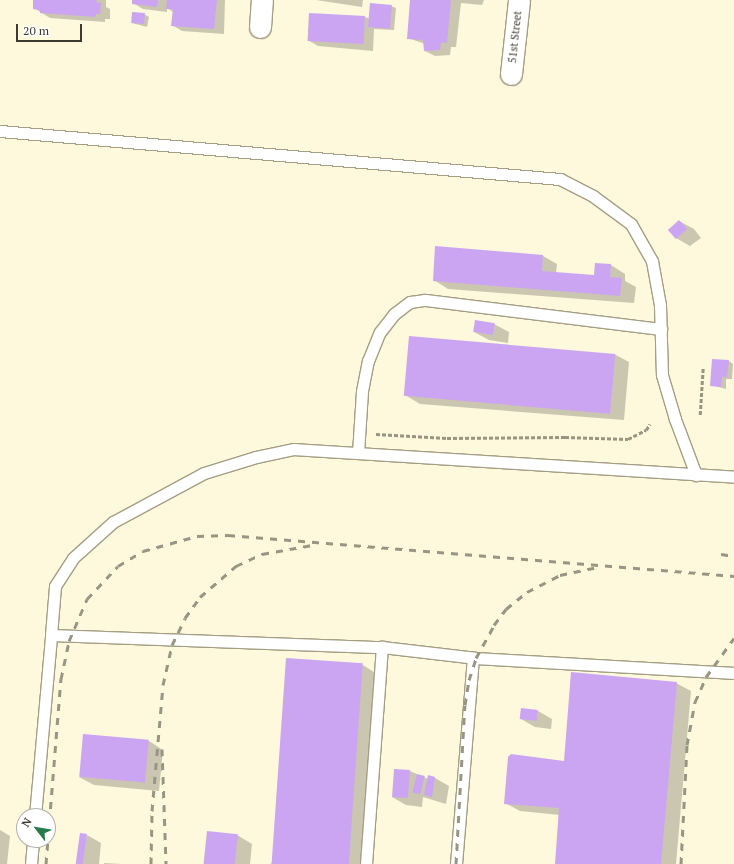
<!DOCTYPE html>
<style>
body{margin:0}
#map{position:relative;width:734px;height:864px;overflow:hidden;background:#fef8dc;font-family:"PT Serif",serif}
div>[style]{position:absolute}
.shadow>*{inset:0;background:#0003}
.building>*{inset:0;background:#cba5f1;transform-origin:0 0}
.path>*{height:2.5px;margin-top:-1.25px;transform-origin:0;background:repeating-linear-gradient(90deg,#999481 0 4px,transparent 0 6px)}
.roads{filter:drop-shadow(1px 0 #a49e84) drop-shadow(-1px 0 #a49e84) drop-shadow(0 1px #a49e84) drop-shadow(0 -1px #a49e84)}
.lane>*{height:11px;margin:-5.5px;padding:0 5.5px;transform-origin:5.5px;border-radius:5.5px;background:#fff}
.street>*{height:21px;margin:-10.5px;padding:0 10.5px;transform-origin:10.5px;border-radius:10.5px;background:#fff}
.rail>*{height:3px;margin-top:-1.5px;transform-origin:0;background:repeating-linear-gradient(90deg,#999582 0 7px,transparent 0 14px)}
span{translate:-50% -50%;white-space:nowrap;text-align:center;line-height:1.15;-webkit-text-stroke:3px #fff;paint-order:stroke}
.street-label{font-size:11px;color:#3d3a2f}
.north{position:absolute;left:16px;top:808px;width:40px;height:40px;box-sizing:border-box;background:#fff;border:1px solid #b1b0ac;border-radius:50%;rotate:301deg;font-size:11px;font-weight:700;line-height:16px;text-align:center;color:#3d3a2f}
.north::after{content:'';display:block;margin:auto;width:14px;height:18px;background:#287a4c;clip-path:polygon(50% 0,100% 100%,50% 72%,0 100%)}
.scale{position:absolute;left:16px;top:24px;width:66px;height:18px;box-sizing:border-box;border:2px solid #3d3a2f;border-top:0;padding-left:5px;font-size:12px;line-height:14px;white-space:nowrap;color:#3d3a2f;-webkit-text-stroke:3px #fff;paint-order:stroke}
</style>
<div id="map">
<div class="shadow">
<div style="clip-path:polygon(34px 0,106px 0,106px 7px,110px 9px,110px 19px,105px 19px,105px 22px,50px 18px,34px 8px)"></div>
<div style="clip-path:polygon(133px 0,225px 0,224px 34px,182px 31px,172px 25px,173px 12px,167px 8px,167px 12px,143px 9px,133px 3px)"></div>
<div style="clip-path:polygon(316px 0,363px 0,362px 7px)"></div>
<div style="clip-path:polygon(411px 0,484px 0,482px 5px,461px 3px,456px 47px,451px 47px,450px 55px,435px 56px,425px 51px,425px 44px,408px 38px)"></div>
<div style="clip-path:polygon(391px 6px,396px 8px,394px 30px,374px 29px,373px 51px,318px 46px,308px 40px,310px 14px,365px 17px,370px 19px)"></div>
<div style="clip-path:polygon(144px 14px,149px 17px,147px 27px,132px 23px)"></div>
<div style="clip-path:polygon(679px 221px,694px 229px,701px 238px,690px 246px,676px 238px)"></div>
<div style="clip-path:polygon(543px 256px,557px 264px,556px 273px,595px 276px,596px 264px,611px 265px,625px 274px,625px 281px,636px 287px,634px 303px,448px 289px,434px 280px)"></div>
<div style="clip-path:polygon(494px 324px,509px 332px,508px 343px,489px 340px,474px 332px)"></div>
<div style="clip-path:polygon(614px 354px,629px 362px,624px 420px,420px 404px,405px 395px)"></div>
<div style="clip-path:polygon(729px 361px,733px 364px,732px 379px,726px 379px,726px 389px,711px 385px)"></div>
<div style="clip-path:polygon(363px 665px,377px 674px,362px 864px,271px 864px)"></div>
<div style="clip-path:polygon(676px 683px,691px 691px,676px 864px,556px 864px,560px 815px,520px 811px,505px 803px)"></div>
<div style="clip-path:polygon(538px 711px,552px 719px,551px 729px,535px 727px,521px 719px)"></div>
<div style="clip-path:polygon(149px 741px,163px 750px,159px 791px,94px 785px,79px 777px)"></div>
<div style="clip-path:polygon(410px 771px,428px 779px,429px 777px,435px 778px,449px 786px,446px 804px,423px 797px,422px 807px,406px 805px,392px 797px)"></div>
<div style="clip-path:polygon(0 830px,10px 836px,7px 864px,0 864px)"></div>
<div style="clip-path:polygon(87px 835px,101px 843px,99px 864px,78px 864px)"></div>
<div style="clip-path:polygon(237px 835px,252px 844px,250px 864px,205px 864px)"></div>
<div style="clip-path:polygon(104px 863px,122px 864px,104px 864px)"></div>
</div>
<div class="building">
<div style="clip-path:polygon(33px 0,97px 0,96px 2px,101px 3px,100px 14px,96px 14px,95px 17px,40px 13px,40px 10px,33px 9px)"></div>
<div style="clip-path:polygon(132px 0,158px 0,157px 7px,132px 4px)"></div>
<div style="clip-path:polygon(167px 0,217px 0,214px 29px,171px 26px,173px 9px,166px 9px)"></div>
<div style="clip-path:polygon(410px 0,451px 0,447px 43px,441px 42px,440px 50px,424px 51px,423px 40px,407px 39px)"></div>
<div style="left:370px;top:3px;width:22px;height:24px;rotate:5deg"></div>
<div style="left:132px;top:12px;width:13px;height:11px;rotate:4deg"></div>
<div style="left:309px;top:13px;width:56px;height:28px;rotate:3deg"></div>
<div style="left:679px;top:220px;width:12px;height:15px;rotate:48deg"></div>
<div style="clip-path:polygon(435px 246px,543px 255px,542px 271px,594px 275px,595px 263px,611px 264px,610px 277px,622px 278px,620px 296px,433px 281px)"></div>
<div style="left:475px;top:320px;width:20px;height:12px;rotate:9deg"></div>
<div style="left:409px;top:336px;width:207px;height:60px;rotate:5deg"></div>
<div style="clip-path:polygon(712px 359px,729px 360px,727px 377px,722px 377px,721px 387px,710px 386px)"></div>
<div style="left:286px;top:658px;width:77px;height:207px;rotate:4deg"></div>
<div style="clip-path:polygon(571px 672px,677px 682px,661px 864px,555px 864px,559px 808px,504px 804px,508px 757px,511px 754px,564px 761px)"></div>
<div style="left:521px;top:708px;width:17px;height:11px;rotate:7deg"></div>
<div style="left:83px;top:734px;width:66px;height:43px;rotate:5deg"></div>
<div style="left:394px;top:769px;width:16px;height:28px;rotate:4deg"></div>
<div style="left:417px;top:774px;width:8px;height:19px;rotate:14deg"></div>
<div style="clip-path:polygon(428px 775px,435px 777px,432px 797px,424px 795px)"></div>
<div style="left:207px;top:831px;width:31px;height:33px;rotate:6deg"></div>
<div style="left:80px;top:833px;width:7px;height:31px;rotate:8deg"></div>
</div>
<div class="path">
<div style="left:700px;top:415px;width:48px;rotate:-86.4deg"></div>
<div style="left:376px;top:434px;width:71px;rotate:3.2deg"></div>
<div style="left:447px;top:438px;width:118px;rotate:-0.5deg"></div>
<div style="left:565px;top:437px;width:63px;rotate:1.8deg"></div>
<div style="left:628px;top:439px;width:20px;rotate:-27deg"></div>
<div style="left:646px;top:430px;width:7px;rotate:-56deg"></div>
</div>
<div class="roads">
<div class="lane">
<div style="left:0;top:131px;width:562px;rotate:4.9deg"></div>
<div style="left:560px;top:179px;width:37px;rotate:27deg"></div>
<div style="left:593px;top:196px;width:47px;rotate:36.4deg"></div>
<div style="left:631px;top:224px;width:43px;rotate:60.4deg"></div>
<div style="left:652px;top:261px;width:45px;rotate:79.7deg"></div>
<div style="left:660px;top:305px;width:70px;rotate:88.4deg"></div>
<div style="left:662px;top:375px;width:46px;rotate:73.5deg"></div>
<div style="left:675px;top:419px;width:60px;rotate:69.4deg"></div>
<div style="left:358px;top:453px;width:62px;rotate:-86.3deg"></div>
<div style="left:362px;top:391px;width:31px;rotate:-79deg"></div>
<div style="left:368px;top:361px;width:31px;rotate:-68deg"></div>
<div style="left:380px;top:332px;width:23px;rotate:-52deg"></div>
<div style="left:394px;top:314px;width:20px;rotate:-37deg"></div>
<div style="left:410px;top:302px;width:15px;rotate:-8deg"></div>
<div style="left:425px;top:300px;width:238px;rotate:7deg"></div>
<div style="left:51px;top:635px;width:49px;rotate:-85.3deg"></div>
<div style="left:55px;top:586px;width:33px;rotate:-57deg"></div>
<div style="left:73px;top:558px;width:54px;rotate:-42deg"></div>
<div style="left:113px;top:522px;width:103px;rotate:-28.3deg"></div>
<div style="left:204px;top:473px;width:54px;rotate:-17.1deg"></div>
<div style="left:256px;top:457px;width:39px;rotate:-12deg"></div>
<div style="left:294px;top:449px;width:441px;rotate:3.6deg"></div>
<div style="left:35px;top:816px;width:182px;rotate:-84.9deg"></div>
<div style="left:51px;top:635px;width:331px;rotate:2.1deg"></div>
<div style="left:382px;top:647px;width:95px;rotate:6.7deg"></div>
<div style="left:476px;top:658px;width:258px;rotate:3.3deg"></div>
<div style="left:31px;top:864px;width:24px;rotate:-85deg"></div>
<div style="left:366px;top:864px;width:218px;rotate:-85.8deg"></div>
<div style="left:456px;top:864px;width:207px;rotate:-85.3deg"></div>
</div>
<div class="street">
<div style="left:260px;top:27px;width:27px;rotate:-86deg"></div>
<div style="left:511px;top:74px;width:74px;rotate:-83.8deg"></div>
</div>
</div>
<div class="rail">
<div style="left:721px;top:554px;width:13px;rotate:9deg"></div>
<div style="left:162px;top:749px;width:115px;rotate:88deg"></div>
<div style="left:46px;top:864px;width:186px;rotate:-85.4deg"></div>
<div style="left:61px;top:679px;width:39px;rotate:-78deg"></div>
<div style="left:69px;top:641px;width:46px;rotate:-66.8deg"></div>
<div style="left:87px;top:599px;width:45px;rotate:-46.8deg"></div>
<div style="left:118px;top:566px;width:29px;rotate:-31deg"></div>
<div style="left:143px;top:551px;width:56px;rotate:-15.5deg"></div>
<div style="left:197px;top:536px;width:31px;rotate:-2deg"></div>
<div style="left:228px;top:535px;width:508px;rotate:4.63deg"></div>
<div style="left:151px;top:864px;width:53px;rotate:-88.9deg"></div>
<div style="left:152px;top:811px;width:126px;rotate:-85deg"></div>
<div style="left:163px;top:685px;width:41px;rotate:-77.3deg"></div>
<div style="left:172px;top:645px;width:30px;rotate:-64deg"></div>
<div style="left:185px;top:618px;width:26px;rotate:-54deg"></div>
<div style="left:200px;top:597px;width:48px;rotate:-40.7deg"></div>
<div style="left:236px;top:566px;width:29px;rotate:-25deg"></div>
<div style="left:262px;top:554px;width:51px;rotate:-10.2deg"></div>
<div style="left:456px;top:864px;width:159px;rotate:-86.8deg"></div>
<div style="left:465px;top:705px;width:25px;rotate:-81deg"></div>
<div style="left:469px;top:680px;width:23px;rotate:-72deg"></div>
<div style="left:476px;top:658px;width:38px;rotate:-61deg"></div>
<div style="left:494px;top:625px;width:20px;rotate:-53deg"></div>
<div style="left:506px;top:609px;width:27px;rotate:-39deg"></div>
<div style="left:527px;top:592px;width:37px;rotate:-27deg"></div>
<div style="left:560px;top:575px;width:35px;rotate:-12deg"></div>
<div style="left:681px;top:864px;width:119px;rotate:-87.1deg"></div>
<div style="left:687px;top:745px;width:44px;rotate:-79.5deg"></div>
<div style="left:695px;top:702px;width:27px;rotate:-66deg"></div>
<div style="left:706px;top:677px;width:48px;rotate:-54.3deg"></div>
</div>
<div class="street-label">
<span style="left:515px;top:37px;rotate:-84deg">51st Street</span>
</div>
<div class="north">N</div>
<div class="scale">20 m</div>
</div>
